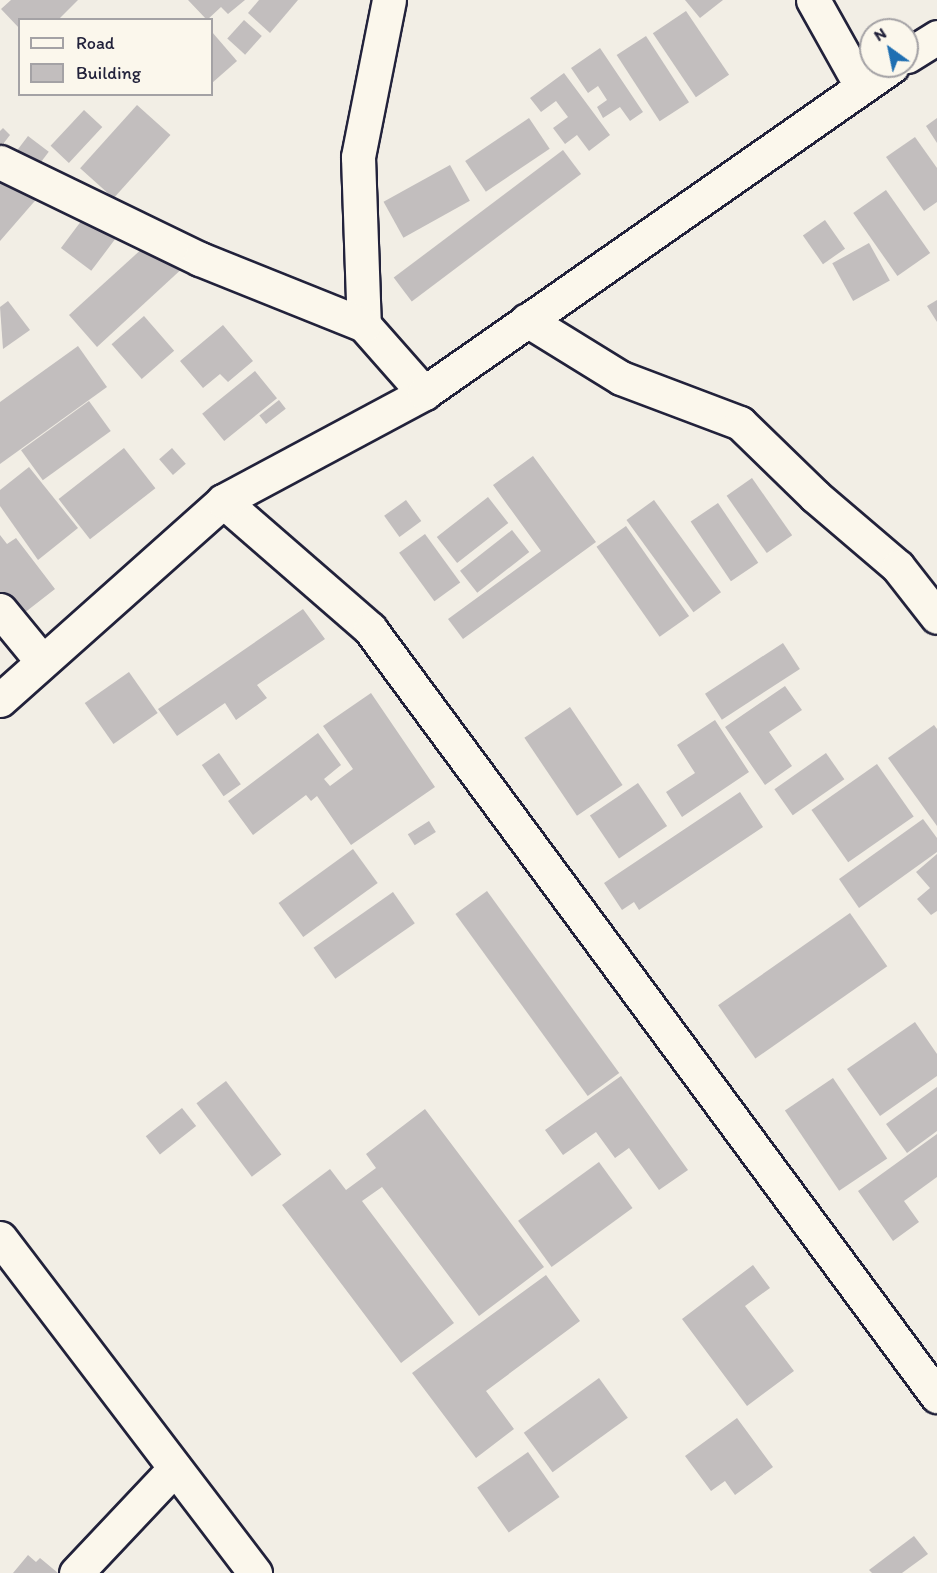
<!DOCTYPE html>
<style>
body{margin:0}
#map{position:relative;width:937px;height:1573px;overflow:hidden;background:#f2eee5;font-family:Itim,sans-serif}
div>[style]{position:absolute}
.building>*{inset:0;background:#c2bebe;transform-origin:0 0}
.roads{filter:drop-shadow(2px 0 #22223b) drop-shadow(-2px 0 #22223b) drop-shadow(0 2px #22223b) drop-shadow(0 -2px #22223b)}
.street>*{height:33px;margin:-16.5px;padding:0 16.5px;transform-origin:16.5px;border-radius:16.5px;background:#fbf7ec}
.highway>*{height:33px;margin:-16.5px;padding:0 16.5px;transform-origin:16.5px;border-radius:16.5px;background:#fbf7ec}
span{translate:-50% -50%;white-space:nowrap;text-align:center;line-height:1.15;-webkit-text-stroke:5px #fbf7ec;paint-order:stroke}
.legend{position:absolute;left:18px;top:18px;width:195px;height:78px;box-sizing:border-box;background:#fbf7ec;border:2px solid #a4a2a5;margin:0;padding:8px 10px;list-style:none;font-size:18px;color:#22223b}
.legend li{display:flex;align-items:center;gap:12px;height:30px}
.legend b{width:30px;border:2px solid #a4a2a5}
.north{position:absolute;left:859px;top:18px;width:60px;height:60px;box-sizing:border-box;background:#fbf7ec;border:2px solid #a4a2a5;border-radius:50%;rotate:327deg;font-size:16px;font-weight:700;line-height:24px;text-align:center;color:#22223b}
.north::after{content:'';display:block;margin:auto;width:21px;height:27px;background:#1f6fb2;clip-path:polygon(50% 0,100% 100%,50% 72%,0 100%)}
</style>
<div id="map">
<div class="building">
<div style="clip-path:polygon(11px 0,78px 0,58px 20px,20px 20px,20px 29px,1px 9px)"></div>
<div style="clip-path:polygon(188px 0,245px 0,228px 14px,221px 7px,207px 20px)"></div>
<div style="clip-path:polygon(259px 0,298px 0,270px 33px,248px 13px)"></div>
<div style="clip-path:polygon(685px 0,723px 0,700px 18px)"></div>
<div style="left:686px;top:11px;width:77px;height:40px;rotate:56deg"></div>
<div style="left:244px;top:20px;width:24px;height:25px;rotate:42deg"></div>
<div style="clip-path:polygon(212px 32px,237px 61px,212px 83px)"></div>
<div style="left:646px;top:36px;width:79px;height:35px;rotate:57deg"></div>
<div style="clip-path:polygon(600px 48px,643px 112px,630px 121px,620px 107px,603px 118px,597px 107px,607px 100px,598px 86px,588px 93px,571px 68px)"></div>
<div style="clip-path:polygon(564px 73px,610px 135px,589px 151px,577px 135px,565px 144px,553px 128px,568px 117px,556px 101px,541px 112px,530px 98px)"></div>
<div style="left:137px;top:105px;width:45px;height:85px;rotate:42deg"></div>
<div style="left:84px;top:110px;width:25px;height:49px;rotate:43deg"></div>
<div style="left:529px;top:118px;width:37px;height:77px;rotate:56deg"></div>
<div style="clip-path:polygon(937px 118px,937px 143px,926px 126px)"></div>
<div style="clip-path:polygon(3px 128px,10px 135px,0 148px,0 131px)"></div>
<div style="left:28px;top:136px;width:26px;height:28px;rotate:37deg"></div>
<div style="clip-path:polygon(915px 137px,937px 168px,937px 202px,924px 211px,886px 157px)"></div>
<div style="left:563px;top:150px;width:30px;height:212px;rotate:53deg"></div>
<div style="left:450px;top:165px;width:41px;height:76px;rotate:61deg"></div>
<div style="clip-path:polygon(0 174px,40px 195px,0 241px)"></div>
<div style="left:886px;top:190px;width:77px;height:40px;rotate:55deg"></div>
<div style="left:88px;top:212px;width:38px;height:45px;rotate:37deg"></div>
<div style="left:825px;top:220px;width:35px;height:27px;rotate:55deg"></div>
<div style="left:869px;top:243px;width:43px;height:42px;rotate:61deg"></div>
<div style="clip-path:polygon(145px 246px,186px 265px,97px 347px,69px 315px)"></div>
<div style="clip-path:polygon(937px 300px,937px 322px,927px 306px)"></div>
<div style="clip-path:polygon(8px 301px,30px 330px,3px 349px,0 307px)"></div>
<div style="left:144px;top:316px;width:46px;height:43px;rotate:49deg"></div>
<div style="clip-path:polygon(223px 325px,253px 361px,228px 382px,220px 374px,203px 388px,180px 361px)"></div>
<div style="clip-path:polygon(78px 346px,107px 387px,0 464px,0 402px)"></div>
<div style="left:255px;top:371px;width:35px;height:68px;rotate:51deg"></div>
<div style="left:279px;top:400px;width:11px;height:25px;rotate:52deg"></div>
<div style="left:89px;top:401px;width:37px;height:84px;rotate:54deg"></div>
<div style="left:124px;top:448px;width:51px;height:83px;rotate:52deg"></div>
<div style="left:172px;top:448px;width:21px;height:17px;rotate:49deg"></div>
<div style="clip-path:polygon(533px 456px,596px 542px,463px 639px,448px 619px,541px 551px,493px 485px)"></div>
<div style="clip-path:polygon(29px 467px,78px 528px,38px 560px,0 506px,0 490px)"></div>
<div style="left:752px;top:478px;width:70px;height:31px;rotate:55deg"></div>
<div style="left:488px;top:497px;width:33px;height:65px;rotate:52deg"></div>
<div style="left:406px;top:500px;width:26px;height:27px;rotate:54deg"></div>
<div style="left:654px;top:500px;width:114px;height:34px;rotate:54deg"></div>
<div style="left:718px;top:503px;width:72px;height:33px;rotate:56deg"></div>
<div style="left:626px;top:526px;width:110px;height:36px;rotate:55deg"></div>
<div style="left:512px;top:530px;width:28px;height:66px;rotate:52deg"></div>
<div style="left:425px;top:534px;width:60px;height:32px;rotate:54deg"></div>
<div style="clip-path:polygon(0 535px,7px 544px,16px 538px,55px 589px,19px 617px,0 593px)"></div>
<div style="clip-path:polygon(303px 609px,325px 639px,257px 685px,267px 698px,236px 720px,225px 703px,177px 736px,158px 709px)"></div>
<div style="left:783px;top:643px;width:31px;height:93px;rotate:57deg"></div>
<div style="left:129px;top:672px;width:50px;height:54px;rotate:55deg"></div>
<div style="clip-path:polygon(785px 686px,802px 710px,769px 732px,792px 766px,765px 785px,725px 727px)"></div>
<div style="clip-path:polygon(371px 693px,435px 787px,351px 845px,317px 796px,311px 801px,306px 795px,253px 835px,228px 801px,318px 733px,341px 765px,324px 779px,330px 786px,353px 769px,323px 726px)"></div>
<div style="left:570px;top:707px;width:94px;height:55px;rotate:56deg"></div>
<div style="clip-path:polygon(715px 720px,749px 772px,682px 817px,666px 792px,695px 773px,677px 745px)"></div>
<div style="clip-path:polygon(934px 725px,937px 729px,937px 826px,888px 758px)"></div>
<div style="left:219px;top:753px;width:38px;height:21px;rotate:55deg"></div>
<div style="left:826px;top:753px;width:32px;height:63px;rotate:55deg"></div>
<div style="left:877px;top:764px;width:64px;height:80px;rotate:55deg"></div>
<div style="left:638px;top:783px;width:52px;height:58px;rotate:56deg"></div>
<div style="clip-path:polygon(740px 792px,763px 827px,639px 910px,634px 902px,622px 910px,604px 883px)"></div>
<div style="clip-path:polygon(923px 819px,937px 838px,937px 852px,859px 908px,839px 879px)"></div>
<div style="left:429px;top:821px;width:13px;height:25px;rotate:58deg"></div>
<div style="left:353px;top:849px;width:42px;height:92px;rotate:54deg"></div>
<div style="clip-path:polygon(937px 854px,937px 911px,931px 915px,917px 899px,930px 888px,916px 872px)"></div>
<div style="left:487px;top:891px;width:225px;height:39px;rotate:54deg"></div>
<div style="left:393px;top:892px;width:38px;height:97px;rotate:55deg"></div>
<div style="left:850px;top:913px;width:65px;height:161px;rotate:55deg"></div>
<div style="clip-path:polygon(915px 1022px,937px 1054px,937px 1076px,880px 1116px,847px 1069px)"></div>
<div style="clip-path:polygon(621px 1076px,688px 1170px,659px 1190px,629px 1148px,615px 1158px,596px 1132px,563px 1155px,545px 1130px)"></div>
<div style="left:833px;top:1078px;width:97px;height:58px;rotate:56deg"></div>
<div style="left:226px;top:1081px;width:92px;height:37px;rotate:53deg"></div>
<div style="clip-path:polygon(937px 1087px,937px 1131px,907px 1153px,886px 1124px)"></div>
<div style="left:182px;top:1108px;width:23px;height:46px;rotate:52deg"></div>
<div style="clip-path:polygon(425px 1109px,544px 1267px,479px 1316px,382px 1187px,362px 1201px,454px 1323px,401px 1363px,282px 1205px,330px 1169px,346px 1190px,376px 1168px,366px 1154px)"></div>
<div style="clip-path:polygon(937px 1134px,937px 1177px,904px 1201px,919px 1222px,893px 1241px,858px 1191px)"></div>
<div style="left:599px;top:1162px;width:57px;height:100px;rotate:54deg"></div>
<div style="clip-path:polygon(753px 1265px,770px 1288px,745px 1306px,794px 1371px,747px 1406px,682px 1319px)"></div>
<div style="clip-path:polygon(546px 1275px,580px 1321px,486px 1391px,514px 1429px,476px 1458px,412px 1373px)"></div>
<div style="left:599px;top:1378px;width:49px;height:93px;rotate:54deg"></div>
<div style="clip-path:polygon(737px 1418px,773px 1467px,735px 1495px,725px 1481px,711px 1491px,685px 1456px)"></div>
<div style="left:528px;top:1452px;width:55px;height:62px;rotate:55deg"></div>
<div style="clip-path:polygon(914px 1536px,928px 1554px,902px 1573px,872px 1573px,869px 1570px)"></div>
<div style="clip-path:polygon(28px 1555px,36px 1562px,40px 1558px,58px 1573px,13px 1573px)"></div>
</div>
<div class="roads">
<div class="street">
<div style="left:389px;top:0;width:160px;rotate:101.2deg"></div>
<div style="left:358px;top:157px;width:168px;rotate:88deg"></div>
<div style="left:364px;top:325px;width:91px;rotate:48.6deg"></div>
<div style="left:813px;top:0;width:98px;rotate:60.8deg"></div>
<div style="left:907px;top:56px;width:36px;rotate:-32deg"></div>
<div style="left:0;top:162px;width:222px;rotate:25.9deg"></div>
<div style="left:200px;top:259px;width:177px;rotate:21.9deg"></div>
<div style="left:527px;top:320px;width:110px;rotate:31.7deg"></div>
<div style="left:621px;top:378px;width:127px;rotate:20.7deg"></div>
<div style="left:740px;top:423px;width:105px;rotate:44.2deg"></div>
<div style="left:815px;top:496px;width:109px;rotate:40.5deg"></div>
<div style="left:898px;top:567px;width:63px;rotate:52deg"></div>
<div style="left:223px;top:501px;width:195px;rotate:41deg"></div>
<div style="left:370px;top:629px;width:954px;rotate:53.53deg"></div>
<div style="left:0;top:610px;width:65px;rotate:50.6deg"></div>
<div style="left:0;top:700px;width:299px;rotate:-41.7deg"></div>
<div style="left:223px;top:501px;width:228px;rotate:-28.2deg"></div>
<div style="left:424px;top:393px;width:571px;rotate:-34.94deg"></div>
<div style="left:76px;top:1573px;width:144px;rotate:-46.7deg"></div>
</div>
<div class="highway">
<div style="left:0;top:1238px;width:421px;rotate:52.7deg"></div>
</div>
</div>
<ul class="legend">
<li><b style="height:8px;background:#fbf7ec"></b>Road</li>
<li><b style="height:16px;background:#c2bebe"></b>Building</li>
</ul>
<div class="north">N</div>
</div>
